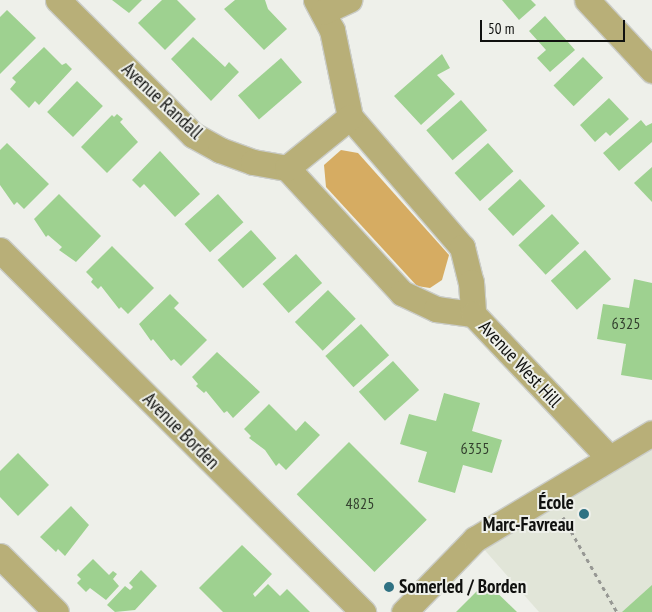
<!DOCTYPE html>
<meta charset="utf-8">
<style>
body{margin:0}
#map{position:relative;width:652px;height:612px;overflow:hidden;background:#eef0ea;font-family:"PT Sans Narrow",sans-serif}
div>[style]{position:absolute}
.built>*{inset:0;background:#e1e5d8}
.forest>*{inset:0;background:#d6ac62}
.building>*{inset:0;background:#9ed190;transform-origin:0 0}
.path>*{height:3px;margin-top:-1.5px;transform-origin:0;background:repeating-linear-gradient(90deg,#979894 0 4px,transparent 0 8px)}
.roads{filter:drop-shadow(1px 0 #caccc7) drop-shadow(-1px 0 #caccc7) drop-shadow(0 1px #caccc7) drop-shadow(0 -1px #caccc7)}
.minor>*{height:25px;margin:-12.5px;padding:0 12.5px;transform-origin:12.5px;border-radius:12.5px;background:#b8af78}
.dots>*{width:14px;height:14px;translate:-50% -50%;box-sizing:border-box;border:2px solid #eef0ea;border-radius:50%}
span{translate:-50% -50%;white-space:nowrap;text-align:center;line-height:1.15;-webkit-text-stroke:4px #eef0ea;paint-order:stroke}
.number-label{font-size:16px;color:#34412f}
.number-label span{-webkit-text-stroke-width:0}
.street-label{font-size:19px;color:#10110f}
.poi-label{font-size:19px;color:#10110f;font-weight:700}
.right{translate:-100% -50%;text-align:right}
.left{translate:0 -50%;text-align:left}
.scale{position:absolute;left:480px;top:20px;width:145px;height:22px;box-sizing:border-box;border:2px solid #10110f;border-top:0;padding-left:6px;font-size:15px;line-height:18px;white-space:nowrap;color:#10110f;-webkit-text-stroke:4px #eef0ea;paint-order:stroke}
</style>
<div id="map">
<div class="built">
<div style="clip-path:polygon(652px 433px,652px 612px,539px 612px,475px 539px)"></div>
</div>
<div class="forest">
<div style="clip-path:polygon(341px 150px,358px 153px,449px 255px,442px 280px,430px 288px,417px 286px,326px 187px,324px 165px)"></div>
</div>
<div class="building">
<div style="clip-path:polygon(112px 0,142px 0,129px 13px)"></div>
<div style="clip-path:polygon(162px 0,177px 0,196px 19px,165px 50px,138px 23px)"></div>
<div style="clip-path:polygon(235px 0,265px 0,268px 9px,287px 29px,264px 50px,224px 9px)"></div>
<div style="clip-path:polygon(502px 0,531px 0,536px 5px,519px 20px)"></div>
<div style="clip-path:polygon(7px 10px,36px 38px,0 74px,0 17px)"></div>
<div style="clip-path:polygon(545px 16px,575px 50px,550px 72px,537px 58px,546px 50px,529px 31px)"></div>
<div style="clip-path:polygon(193px 37px,225px 67px,229px 62px,239px 72px,211px 101px,171px 59px)"></div>
<div style="clip-path:polygon(44px 47px,62px 65px,66px 63px,72px 69px,39px 105px,35px 101px,29px 108px,10px 89px,16px 82px,12px 78px)"></div>
<div style="clip-path:polygon(442px 54px,450px 68px,437px 75px,455px 94px,421px 125px,394px 96px)"></div>
<div style="left:583px;top:57px;width:29px;height:41px;rotate:46deg"></div>
<div style="left:281px;top:58px;width:32px;height:57px;rotate:49deg"></div>
<div style="left:77px;top:81px;width:36px;height:43px;rotate:44deg"></div>
<div style="clip-path:polygon(609px 98px,629px 119px,610px 136px,606px 132px,595px 142px,580px 125px)"></div>
<div style="left:461px;top:100px;width:40px;height:46px;rotate:49deg"></div>
<div style="clip-path:polygon(117px 114px,123px 119px,120px 122px,138px 142px,107px 173px,81px 147px,112px 115px,114px 117px)"></div>
<div style="clip-path:polygon(641px 120px,646px 126px,652px 123px,652px 142px,619px 171px,603px 153px)"></div>
<div style="clip-path:polygon(7px 143px,49px 184px,24px 209px,17px 202px,14px 205px,0 185px,0 150px)"></div>
<div style="left:488px;top:143px;width:38px;height:45px;rotate:48deg"></div>
<div style="clip-path:polygon(160px 151px,200px 194px,175px 217px,144px 184px,140px 188px,132px 180px)"></div>
<div style="clip-path:polygon(652px 167px,652px 202px,634px 183px)"></div>
<div style="left:520px;top:179px;width:37px;height:44px;rotate:47deg"></div>
<div style="clip-path:polygon(59px 194px,101px 236px,76px 262px,59px 250px,62px 247px,48px 235px,46px 237px,34px 219px)"></div>
<div style="left:218px;top:194px;width:38px;height:45px;rotate:48deg"></div>
<div style="left:552px;top:214px;width:40px;height:46px;rotate:47deg"></div>
<div style="left:251px;top:230px;width:38px;height:45px;rotate:48deg"></div>
<div style="clip-path:polygon(112px 246px,154px 288px,128px 314px,121px 307px,119px 309px,101px 286px,98px 289px,91px 282px,93px 279px,86px 272px)"></div>
<div style="left:585px;top:250px;width:39px;height:46px;rotate:48deg"></div>
<div style="left:296px;top:254px;width:39px;height:45px;rotate:48deg"></div>
<div style="clip-path:polygon(634px 279px,652px 283px,652px 380px,621px 375px,626px 344px,597px 339px,603px 304px,629px 308px)"></div>
<div style="left:328px;top:290px;width:40px;height:46px;rotate:46deg"></div>
<div style="clip-path:polygon(170px 294px,179px 303px,174px 308px,207px 340px,181px 366px,174px 359px,171px 361px,153px 339px,151px 341px,139px 324px)"></div>
<div style="left:361px;top:324px;width:42px;height:48px;rotate:48deg"></div>
<div style="clip-path:polygon(217px 352px,260px 392px,233px 418px,227px 411px,224px 413px,206px 391px,204px 393px,196px 386px,198px 384px,192px 377px)"></div>
<div style="left:393px;top:361px;width:39px;height:46px;rotate:48deg"></div>
<div style="clip-path:polygon(444px 393px,480px 403px,472px 431px,502px 440px,492px 473px,463px 465px,455px 493px,418px 482px,427px 452px,400px 444px,409px 414px,436px 421px)"></div>
<div style="clip-path:polygon(269px 404px,296px 431px,305px 421px,320px 435px,286px 470px,279px 463px,276px 466px,265px 450px,249px 438px,251px 436px,244px 429px)"></div>
<div style="left:349px;top:442px;width:110px;height:74px;rotate:45deg"></div>
<div style="clip-path:polygon(18px 453px,49px 485px,18px 516px,0 497px,0 471px)"></div>
<div style="clip-path:polygon(71px 506px,89px 525px,65px 556px,58px 549px,56px 552px,40px 537px)"></div>
<div style="clip-path:polygon(242px 545px,272px 574px,253px 594px,255px 597px,268px 584px,280px 596px,287px 589px,310px 612px,223px 612px,199px 588px)"></div>
<div style="clip-path:polygon(93px 559px,109px 575px,113px 571px,117px 574px,113px 579px,119px 586px,106px 600px,90px 588px,86px 592px,77px 583px,81px 579px,77px 575px)"></div>
<div style="clip-path:polygon(141px 570px,157px 586px,135px 610px,115px 612px,107px 605px,125px 586px,130px 590px,133px 587px,129px 583px)"></div>
<div style="clip-path:polygon(486px 582px,517px 612px,456px 612px)"></div>
<div style="clip-path:polygon(652px 585px,652px 612px,622px 612px)"></div>
</div>
<div class="path">
<div style="left:563px;top:517px;width:109px;rotate:60.4deg"></div>
</div>
<div class="roads">
<div class="minor">
<div style="left:58px;top:0;width:191px;rotate:45deg"></div>
<div style="left:193px;top:135px;width:31px;rotate:29deg"></div>
<div style="left:220px;top:150px;width:35px;rotate:20deg"></div>
<div style="left:253px;top:162px;width:35px;rotate:10deg"></div>
<div style="left:287px;top:168px;width:170px;rotate:47.4deg"></div>
<div style="left:402px;top:293px;width:38px;rotate:25deg"></div>
<div style="left:436px;top:309px;width:37px;rotate:8deg"></div>
<div style="left:316px;top:0;width:34px;rotate:62deg"></div>
<div style="left:332px;top:30px;width:89px;rotate:78.3deg"></div>
<div style="left:350px;top:117px;width:172px;rotate:49.3deg"></div>
<div style="left:462px;top:247px;width:36px;rotate:76deg"></div>
<div style="left:471px;top:282px;width:32px;rotate:86deg"></div>
<div style="left:473px;top:314px;width:198px;rotate:46.6deg"></div>
<div style="left:587px;top:0;width:96px;rotate:47.1deg"></div>
<div style="left:323px;top:12px;width:29px;rotate:-25deg"></div>
<div style="left:287px;top:168px;width:81px;rotate:-39deg"></div>
<div style="left:0;top:250px;width:513px;rotate:44.92deg"></div>
<div style="left:0;top:556px;width:79px;rotate:45deg"></div>
<div style="left:404px;top:612px;width:102px;rotate:-45.8deg"></div>
<div style="left:475px;top:539px;width:206px;rotate:-30.9deg"></div>
</div>
</div>
<div class="dots">
<div style="left:584px;top:514px;background:#2f7283"></div>
<div style="left:389px;top:587px;background:#2f7283"></div>
</div>
<div class="number-label">
<span style="left:626px;top:323px">6325</span>
<span style="left:475px;top:448px">6355</span>
<span style="left:360px;top:503px">4825</span>
</div>
<div class="street-label">
<span style="left:162px;top:101px;rotate:43deg">Avenue Randall</span>
<span style="left:520px;top:364px;rotate:47deg">Avenue West Hill</span>
<span style="left:181px;top:431px;rotate:45deg">Avenue Borden</span>
</div>
<div class="poi-label">
<span class="right" style="left:574px;top:514px">École<br>Marc-Favreau</span>
<span class="left" style="left:399px;top:587px">Somerled / Borden</span>
</div>
<div class="scale">50 m</div>
</div>
